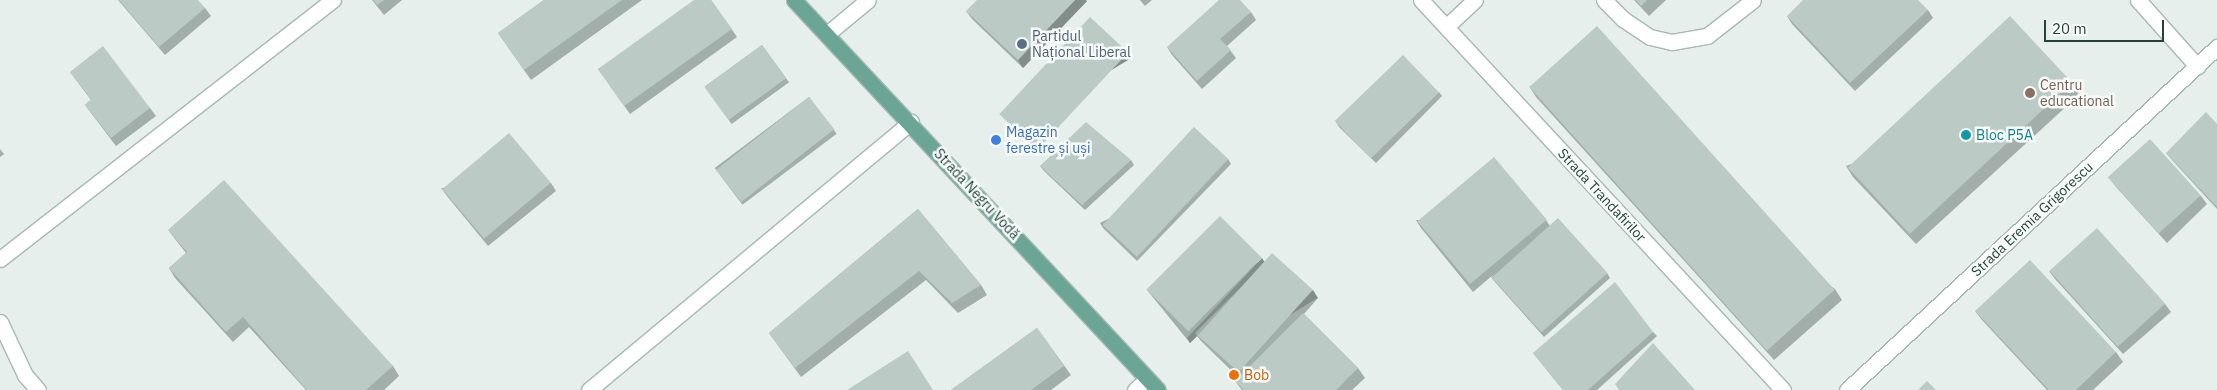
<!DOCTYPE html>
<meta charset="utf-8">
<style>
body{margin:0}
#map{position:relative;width:2217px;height:390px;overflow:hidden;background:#e6efeb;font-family:"IBM Plex Sans",sans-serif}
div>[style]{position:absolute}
.roads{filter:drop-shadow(1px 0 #a8b8b2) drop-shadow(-1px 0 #a8b8b2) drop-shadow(0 1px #a8b8b2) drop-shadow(0 -1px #a8b8b2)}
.service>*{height:15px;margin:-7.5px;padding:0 7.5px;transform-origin:7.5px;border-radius:7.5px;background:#fff}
.minor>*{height:15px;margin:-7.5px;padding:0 7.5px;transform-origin:7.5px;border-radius:7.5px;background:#fff}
.primary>*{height:15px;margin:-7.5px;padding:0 7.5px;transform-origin:7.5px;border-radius:7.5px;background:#6aa596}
.wall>*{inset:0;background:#a1aea9;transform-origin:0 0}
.shaded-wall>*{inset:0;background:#838d89;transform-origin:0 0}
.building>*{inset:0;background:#bbcac4;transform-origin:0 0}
.dots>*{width:14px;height:14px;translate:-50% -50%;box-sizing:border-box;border:2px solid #f7fbf9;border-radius:50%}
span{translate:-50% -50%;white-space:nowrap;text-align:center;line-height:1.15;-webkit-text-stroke:5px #f7fbf9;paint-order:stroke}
.service-label{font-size:14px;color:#4e5e75}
.left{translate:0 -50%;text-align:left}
.education-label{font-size:14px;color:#785e54}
.shop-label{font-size:14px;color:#366cbe}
.culture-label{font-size:14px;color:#0d838f}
.street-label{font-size:14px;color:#24423a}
.food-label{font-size:14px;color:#c56008}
.scale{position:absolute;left:2044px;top:20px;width:120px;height:22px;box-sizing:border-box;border:2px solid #24423a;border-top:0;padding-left:6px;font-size:15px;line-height:18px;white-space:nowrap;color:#24423a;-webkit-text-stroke:4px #f7fbf9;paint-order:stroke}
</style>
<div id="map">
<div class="roads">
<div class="service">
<div style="left:1604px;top:0;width:27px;rotate:45deg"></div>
<div style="left:1623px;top:19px;width:32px;rotate:34deg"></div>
<div style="left:1650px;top:37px;width:23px;rotate:13deg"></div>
<div style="left:1672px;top:42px;width:36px;rotate:-10deg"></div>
<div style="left:1707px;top:36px;width:58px;rotate:-38deg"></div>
<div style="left:2138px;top:0;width:89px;rotate:48.2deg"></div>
<div style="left:1447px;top:26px;width:38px;rotate:-43deg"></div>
<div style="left:589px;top:390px;width:419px;rotate:-39.8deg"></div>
<div style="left:1135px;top:390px;width:16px;rotate:-43deg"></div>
</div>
<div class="minor">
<div style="left:1421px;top:0;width:532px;rotate:47.13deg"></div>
<div style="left:827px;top:34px;width:53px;rotate:-39.7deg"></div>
<div style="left:0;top:259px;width:422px;rotate:-37.9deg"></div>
<div style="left:0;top:322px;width:59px;rotate:64.7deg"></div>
<div style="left:25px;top:375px;width:20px;rotate:49deg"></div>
<div style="left:1847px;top:390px;width:505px;rotate:-42.83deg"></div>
</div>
<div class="primary">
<div style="left:794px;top:0;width:533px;rotate:46.97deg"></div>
</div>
</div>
<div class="wall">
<div style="clip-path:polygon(118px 0,205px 8px,211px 16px,165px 55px)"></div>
<div style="clip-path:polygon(372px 0,402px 0,384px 15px)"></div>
<div style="clip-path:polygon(544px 0,642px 0,531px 80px,498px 33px)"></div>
<div style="clip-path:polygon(711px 0,737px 37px,630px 114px,598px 69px)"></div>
<div style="clip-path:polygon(1140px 0,1152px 0,1145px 6px)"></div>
<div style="clip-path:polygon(1634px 0,1666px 0,1649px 16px)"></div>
<div style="clip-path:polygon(1087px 1px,1023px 68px,972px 19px,966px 11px)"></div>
<div style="clip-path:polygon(1928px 10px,1933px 18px,1855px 91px,1792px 24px,1787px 16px)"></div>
<div style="clip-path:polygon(1251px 12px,1256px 20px,1227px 46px,1236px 58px,1202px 89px,1172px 55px,1167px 47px)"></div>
<div style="left:762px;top:45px;width:46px;height:71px;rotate:54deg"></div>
<div style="clip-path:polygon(70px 72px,150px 108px,156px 116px,116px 146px,85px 105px,91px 100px)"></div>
<div style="clip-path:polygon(2072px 83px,2080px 94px,1916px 244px,1853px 177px,1846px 166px)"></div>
<div style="clip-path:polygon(1529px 86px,1835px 289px,1842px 300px,1774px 360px,1536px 97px)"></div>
<div style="clip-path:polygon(1439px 92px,1442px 96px,1376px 163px,1339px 127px,1336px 122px)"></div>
<div style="left:809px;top:97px;width:46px;height:118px;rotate:53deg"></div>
<div style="clip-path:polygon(2217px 124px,2217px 209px,2172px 160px,2166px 153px)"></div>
<div style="clip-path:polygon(0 149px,4px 154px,0 157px)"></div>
<div style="clip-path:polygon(1228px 159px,1231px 164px,1137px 261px,1103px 228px,1100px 223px)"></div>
<div style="clip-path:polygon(1131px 160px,1134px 165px,1085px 210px,1044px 171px,1040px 166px)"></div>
<div style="clip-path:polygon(2110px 179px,2201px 196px,2207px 204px,2167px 243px,2116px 187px)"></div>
<div style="clip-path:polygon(551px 183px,556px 191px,488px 246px,447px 196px,441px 188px)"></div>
<div style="clip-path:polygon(918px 209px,981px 285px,987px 295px,958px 313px,926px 280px,801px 377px,769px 333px)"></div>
<div style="clip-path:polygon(1416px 220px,1546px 220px,1550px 226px,1607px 273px,1610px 278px,1544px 337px,1495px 282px,1491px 277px,1494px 274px,1473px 292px,1421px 228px)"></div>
<div style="clip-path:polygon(168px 230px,393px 366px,399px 376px,384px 390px,306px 390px,249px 327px,233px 342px,175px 278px,169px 268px,186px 253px,175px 239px)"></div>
<div style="clip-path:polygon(1264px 261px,1318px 298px,1304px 314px,1358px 368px,1365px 378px,1352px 390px,1242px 390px,1235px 381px,1239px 378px,1201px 341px,1197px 336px,1190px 343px,1147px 290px)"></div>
<div style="clip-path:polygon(2049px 271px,2165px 304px,2171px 312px,2123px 354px,2055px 279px)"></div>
<div style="clip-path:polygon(1975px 311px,2116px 352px,2123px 362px,2093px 390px,2047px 390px,1982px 320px)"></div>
<div style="clip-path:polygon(1037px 328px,1071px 375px,1051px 390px,951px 390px)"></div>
<div style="clip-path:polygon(1653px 332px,1657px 336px,1597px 390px,1563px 390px,1533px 353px)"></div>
</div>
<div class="shaded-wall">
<div style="clip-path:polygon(1075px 0,1086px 0,1087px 1px,1023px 68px,1018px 60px)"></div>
<div style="left:1128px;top:53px;width:6px;height:142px;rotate:59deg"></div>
<div style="clip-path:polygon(1262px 258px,1265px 263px,1195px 333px,1197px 336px,1190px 343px,1187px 338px)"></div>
<div style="left:1313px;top:290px;width:9px;height:113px;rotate:58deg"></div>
</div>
<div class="building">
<div style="clip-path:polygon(119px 0,198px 0,205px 8px,159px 47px)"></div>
<div style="clip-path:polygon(373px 0,384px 0,377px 5px)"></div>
<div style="clip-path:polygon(544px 0,622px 0,524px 70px,498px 33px)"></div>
<div style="clip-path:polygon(694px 0,711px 0,732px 29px,624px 106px,598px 69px)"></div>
<div style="clip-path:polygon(977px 0,1075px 0,1018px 60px,966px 11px)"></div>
<div style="clip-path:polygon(1219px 0,1240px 0,1251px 12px,1220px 39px,1231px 50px,1197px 81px,1167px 47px)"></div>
<div style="clip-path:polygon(1636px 0,1647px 0,1641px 6px)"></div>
<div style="clip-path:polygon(1803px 0,1918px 0,1928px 10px,1850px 83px,1787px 16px)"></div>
<div style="left:2010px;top:16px;width:91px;height:222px;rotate:47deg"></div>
<div style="left:1090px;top:17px;width:52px;height:133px;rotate:43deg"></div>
<div style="left:1597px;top:26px;width:355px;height:91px;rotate:48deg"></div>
<div style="left:762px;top:45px;width:41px;height:71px;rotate:54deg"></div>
<div style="clip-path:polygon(103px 46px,150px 108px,111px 138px,85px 105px,91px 99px,70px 72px)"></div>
<div style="left:1403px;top:55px;width:52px;height:95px;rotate:46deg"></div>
<div style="left:809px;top:97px;width:41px;height:118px;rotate:52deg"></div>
<div style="clip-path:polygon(2206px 112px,2217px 124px,2217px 207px,2166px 153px)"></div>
<div style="clip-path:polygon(1086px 122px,1131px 160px,1082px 205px,1040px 166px)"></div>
<div style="left:1194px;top:127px;width:47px;height:134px;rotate:43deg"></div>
<div style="left:509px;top:133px;width:65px;height:87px;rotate:50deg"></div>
<div style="left:2150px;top:139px;width:76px;height:57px;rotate:48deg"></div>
<div style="left:1494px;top:157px;width:82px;height:100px;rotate:50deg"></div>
<div style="clip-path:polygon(224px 180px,393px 366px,366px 390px,307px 390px,243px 317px,226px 332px,169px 268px,187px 252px,168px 230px)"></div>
<div style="clip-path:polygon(918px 209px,981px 285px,952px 303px,919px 271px,795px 368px,769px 333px)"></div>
<div style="left:1220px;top:216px;width:59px;height:104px;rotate:45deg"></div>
<div style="left:1558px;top:218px;width:74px;height:89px;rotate:48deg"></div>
<div style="left:2097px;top:228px;width:102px;height:64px;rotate:48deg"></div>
<div style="left:1272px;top:253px;width:55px;height:111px;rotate:42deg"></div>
<div style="clip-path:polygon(2030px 260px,2116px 352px,2076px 390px,2049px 390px,1975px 311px)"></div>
<div style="clip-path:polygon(1615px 282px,1653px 332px,1588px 390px,1563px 390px,1533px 353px)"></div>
<div style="clip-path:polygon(1303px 313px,1358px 368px,1336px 390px,1244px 390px,1235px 381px)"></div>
<div style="clip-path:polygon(1037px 328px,1064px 366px,1031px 390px,951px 390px)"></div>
<div style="clip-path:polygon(1653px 343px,1695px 390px,1619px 390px,1615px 384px)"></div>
<div style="clip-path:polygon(908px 351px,933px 390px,847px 390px)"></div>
<div style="clip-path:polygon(1927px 381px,1936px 390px,1918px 390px)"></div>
</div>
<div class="dots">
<div style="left:1022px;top:44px;background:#5c6f8a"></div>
<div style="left:2030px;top:93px;background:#8d6e63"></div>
<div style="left:1966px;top:135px;background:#0f9aa8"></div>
<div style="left:996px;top:140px;background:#3f7fe0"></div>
<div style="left:1234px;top:375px;background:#e8710a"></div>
</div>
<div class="service-label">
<span class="left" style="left:1032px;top:44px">Partidul<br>Național Liberal</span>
</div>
<div class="education-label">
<span class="left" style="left:2040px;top:93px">Centru<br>educational</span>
</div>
<div class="shop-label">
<span class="left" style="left:1006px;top:140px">Magazin<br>ferestre și uși</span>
</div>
<div class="culture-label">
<span class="left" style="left:1976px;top:135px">Bloc P5A</span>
</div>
<div class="street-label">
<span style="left:977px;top:194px;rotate:47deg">Strada Negru Vodă</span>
<span style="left:1602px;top:195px;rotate:47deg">Strada Trandafirilor</span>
<span style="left:2032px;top:219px;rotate:-43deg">Strada Eremia Grigorescu</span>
</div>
<div class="food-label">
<span class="left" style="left:1244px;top:375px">Bob</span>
</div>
<div class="scale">20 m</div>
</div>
